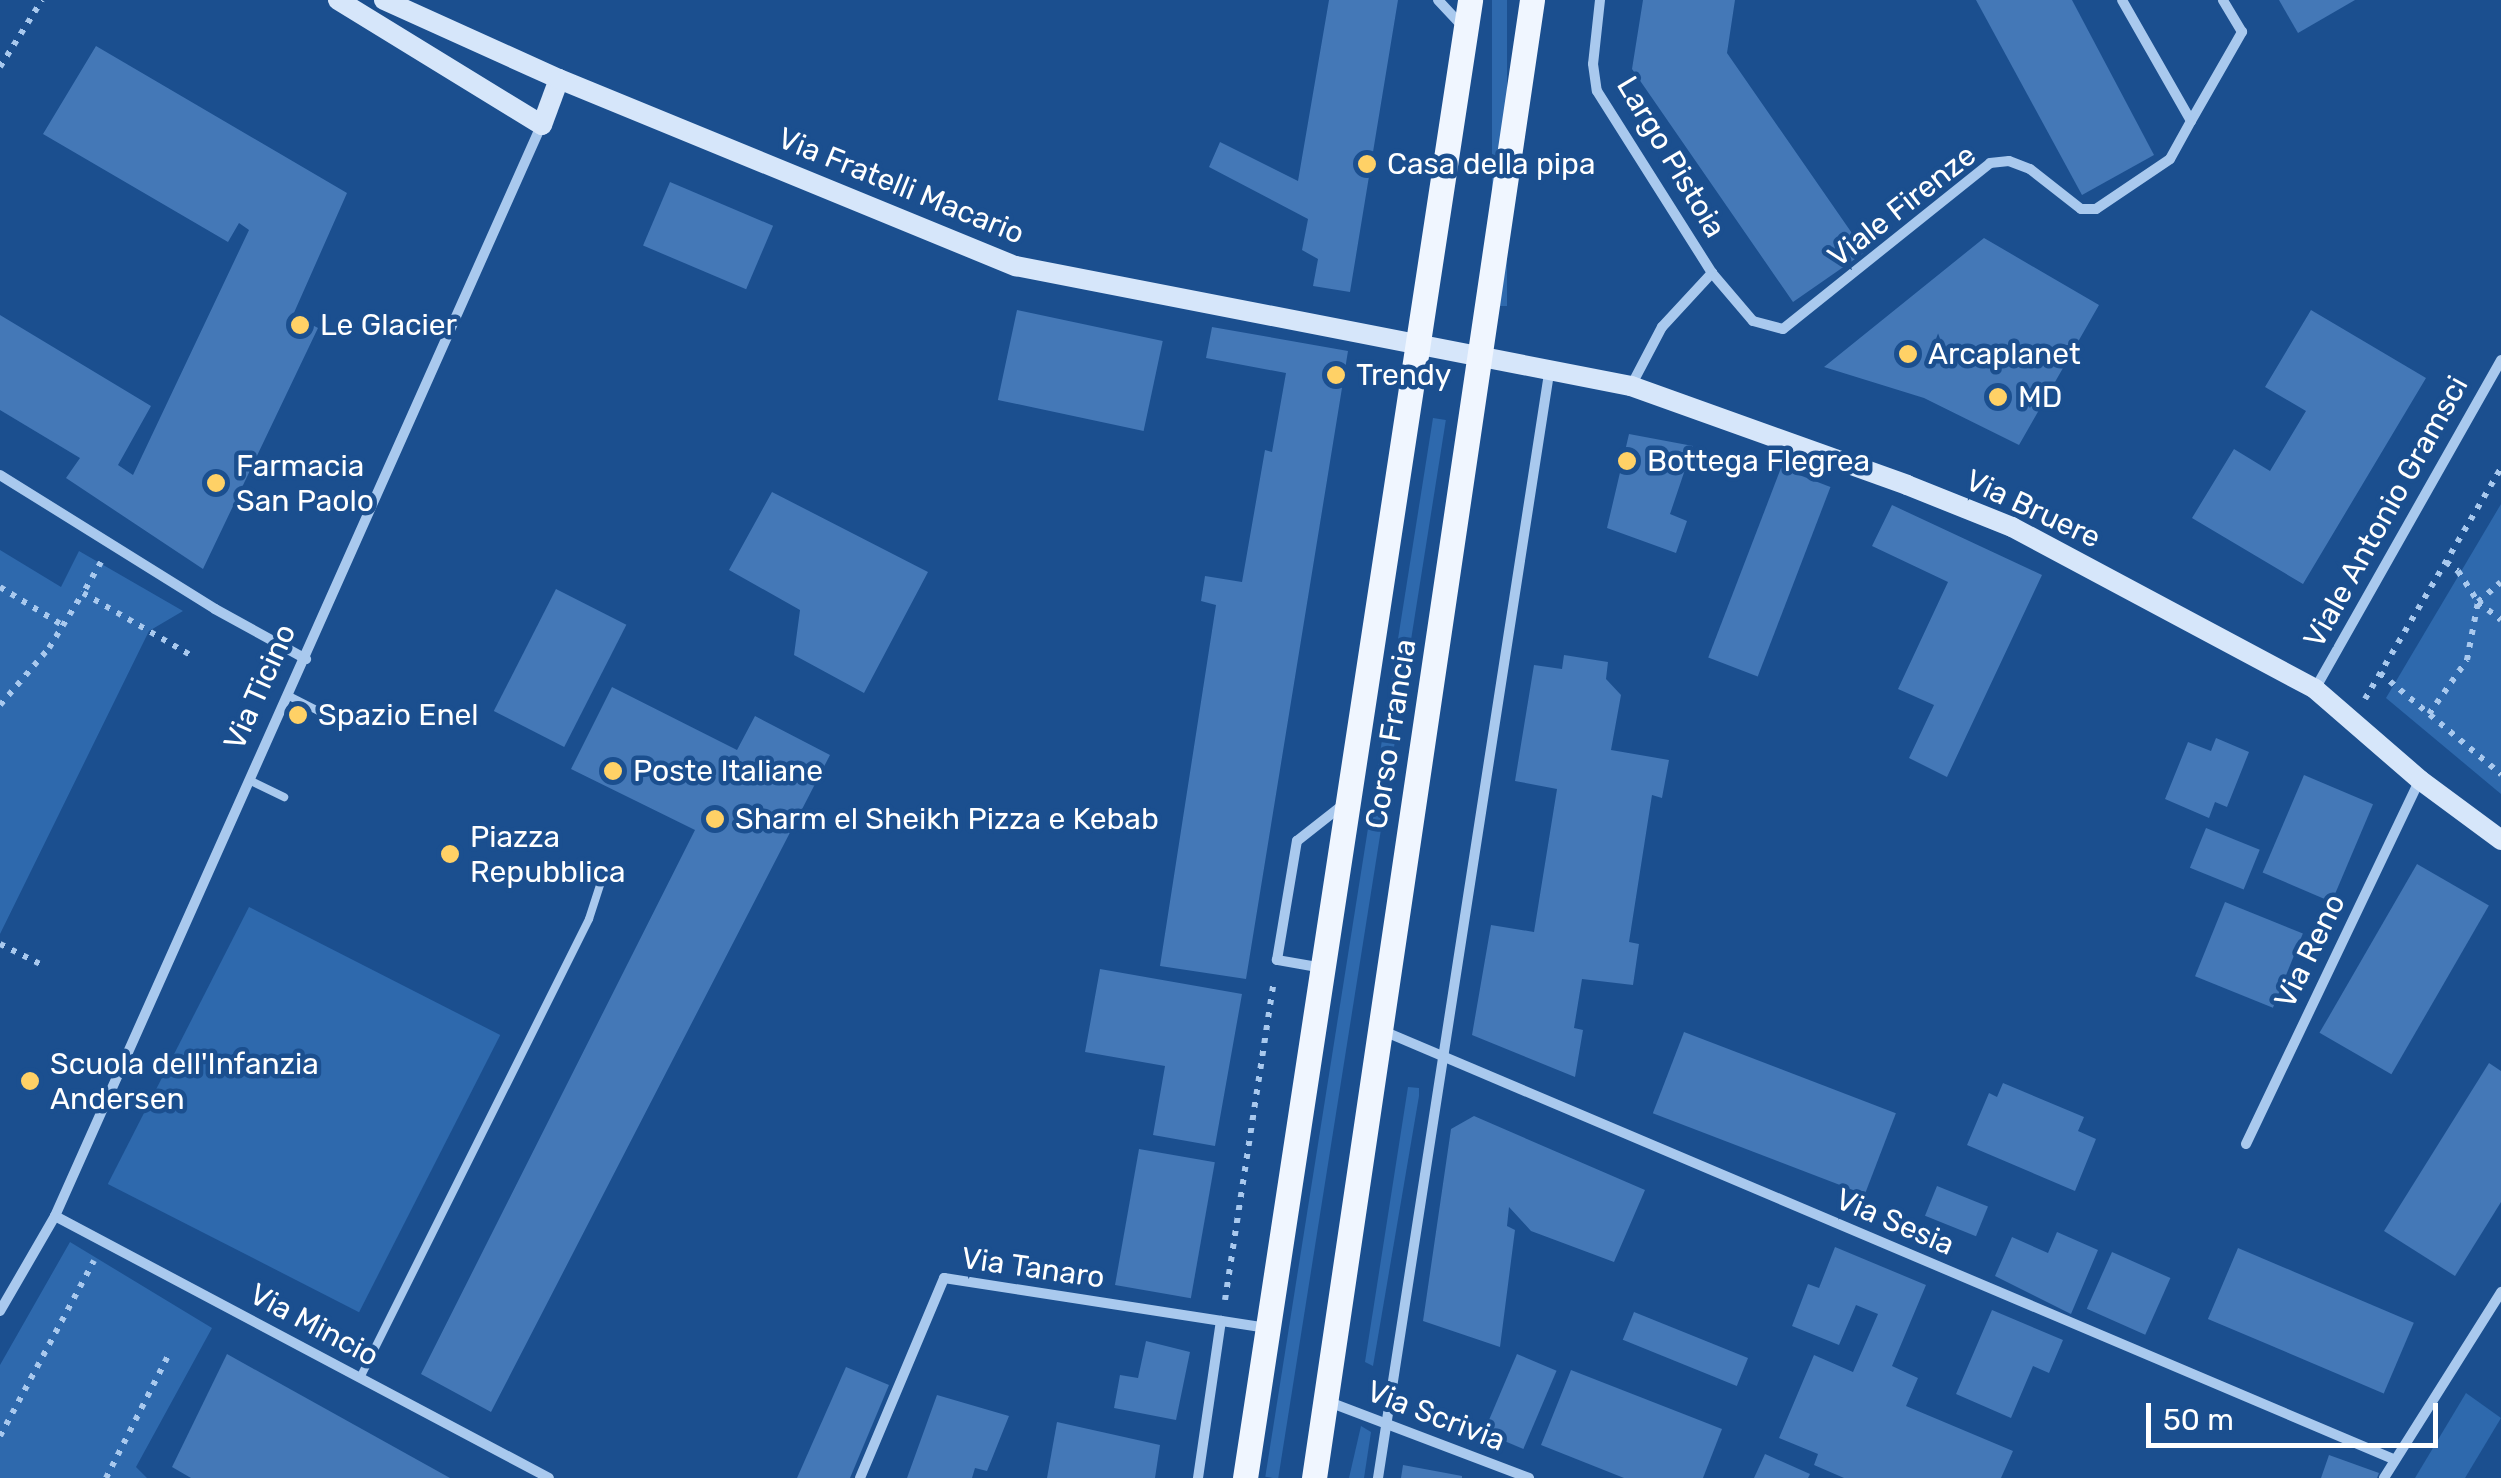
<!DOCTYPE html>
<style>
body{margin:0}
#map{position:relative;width:2501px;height:1478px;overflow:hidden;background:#1b4f8f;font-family:Rubik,sans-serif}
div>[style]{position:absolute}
.green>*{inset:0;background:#2e69ad;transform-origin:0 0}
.building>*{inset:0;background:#4478b7;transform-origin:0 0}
.path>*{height:6px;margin-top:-3px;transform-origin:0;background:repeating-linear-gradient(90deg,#a9c9ee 0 5px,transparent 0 13px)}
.lane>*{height:8px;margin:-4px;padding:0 4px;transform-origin:4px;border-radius:4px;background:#a9c9ee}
.street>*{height:10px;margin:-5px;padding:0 5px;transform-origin:5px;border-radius:5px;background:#a9c9ee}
.secondary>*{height:20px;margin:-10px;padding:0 10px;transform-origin:10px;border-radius:10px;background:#d6e6fa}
.primary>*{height:25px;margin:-12.5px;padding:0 12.5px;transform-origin:12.5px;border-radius:12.5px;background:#f0f6ff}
.dots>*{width:28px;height:28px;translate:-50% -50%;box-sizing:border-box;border:5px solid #1b4f8f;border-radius:50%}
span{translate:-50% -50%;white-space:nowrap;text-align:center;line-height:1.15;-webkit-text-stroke:9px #1b4f8f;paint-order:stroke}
.street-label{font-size:30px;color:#fff}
.poi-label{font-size:30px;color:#fff}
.left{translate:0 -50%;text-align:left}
.scale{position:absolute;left:2146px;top:1403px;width:292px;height:45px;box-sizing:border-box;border:5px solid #fff;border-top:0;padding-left:12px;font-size:30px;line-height:35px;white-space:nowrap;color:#fff;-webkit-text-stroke:8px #1b4f8f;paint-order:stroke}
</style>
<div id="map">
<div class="green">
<div style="left:1492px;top:0;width:15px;height:306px"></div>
<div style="left:1433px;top:418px;width:13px;height:1072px;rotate:9deg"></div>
<div style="clip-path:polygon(2501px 504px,2501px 794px,2386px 698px)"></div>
<div style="clip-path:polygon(0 550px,61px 587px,79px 551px,183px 611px,149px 631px,0 934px)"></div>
<div style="left:249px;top:907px;width:282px;height:311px;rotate:27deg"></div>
<div style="clip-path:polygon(1408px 1087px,1419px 1088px,1419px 1096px,1373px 1366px,1365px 1362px)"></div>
<div style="clip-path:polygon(70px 1242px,212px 1328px,136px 1467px,147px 1478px,0 1478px,0 1365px)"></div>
<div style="clip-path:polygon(2466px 1393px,2501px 1418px,2465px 1478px,2415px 1478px)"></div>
<div style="clip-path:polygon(1361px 1426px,1371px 1432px,1364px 1478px,1349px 1478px)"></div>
</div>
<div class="building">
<div style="clip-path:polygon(1329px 0,1398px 0,1350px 292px,1313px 286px,1318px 259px,1302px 250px,1308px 219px,1209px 167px,1220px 142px,1298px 181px)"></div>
<div style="clip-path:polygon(1643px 0,1735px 0,1727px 53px,1865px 252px,1793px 302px,1632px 69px)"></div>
<div style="clip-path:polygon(1976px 0,2072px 0,2154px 155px,2082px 195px)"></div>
<div style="clip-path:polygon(2279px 0,2355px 0,2298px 33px)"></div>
<div style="clip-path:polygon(96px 46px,347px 193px,293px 315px,318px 328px,203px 569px,66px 478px,80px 458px,0 410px,0 315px,151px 406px,118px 465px,133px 475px,249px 230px,239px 223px,228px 242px,43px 134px)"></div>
<div style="left:670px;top:182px;width:112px;height:69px;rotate:23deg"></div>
<div style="clip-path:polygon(1984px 238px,2099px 305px,2019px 445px,1924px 398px,1824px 367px)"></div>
<div style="left:1017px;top:310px;width:149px;height:92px;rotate:12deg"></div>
<div style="clip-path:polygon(2311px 310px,2426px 378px,2303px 584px,2192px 518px,2234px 449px,2270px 471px,2306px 411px,2265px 387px)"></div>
<div style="clip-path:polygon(1212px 327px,1348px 351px,1246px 979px,1160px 966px,1216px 605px,1201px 601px,1205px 576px,1242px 582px,1265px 450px,1272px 452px,1286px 373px,1206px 358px)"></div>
<div style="clip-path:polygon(1629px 434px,1693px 446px,1670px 514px,1687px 521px,1676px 553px,1607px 528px)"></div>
<div style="left:1781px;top:468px;width:53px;height:203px;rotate:21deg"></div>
<div style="clip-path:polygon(772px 492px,928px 572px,864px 693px,794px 655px,800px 610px,729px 570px)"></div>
<div style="clip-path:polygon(1892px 505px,2042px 575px,1947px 777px,1909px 758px,1934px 705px,1898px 689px,1948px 582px,1872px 546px)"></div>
<div style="left:556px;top:589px;width:79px;height:137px;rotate:27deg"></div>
<div style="clip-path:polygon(1564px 655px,1608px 662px,1606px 679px,1621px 695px,1611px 750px,1669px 760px,1662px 798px,1652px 795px,1629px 942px,1639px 944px,1633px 985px,1582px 979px,1574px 1028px,1583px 1030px,1575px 1077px,1472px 1035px,1491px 925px,1534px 932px,1557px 789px,1515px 781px,1534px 665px,1562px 669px)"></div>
<div style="clip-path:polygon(612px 687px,737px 750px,755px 716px,830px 755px,491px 1412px,421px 1374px,695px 830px,571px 769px)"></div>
<div style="clip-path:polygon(2216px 738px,2249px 752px,2227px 807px,2215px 802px,2209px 818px,2165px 799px,2188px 742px,2211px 751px)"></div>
<div style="left:2304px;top:775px;width:75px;height:106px;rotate:23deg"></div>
<div style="left:2206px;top:828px;width:58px;height:43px;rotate:22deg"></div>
<div style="left:2417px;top:864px;width:83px;height:195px;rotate:30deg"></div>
<div style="left:2225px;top:902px;width:84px;height:80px;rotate:22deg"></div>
<div style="clip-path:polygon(1100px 969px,1242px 994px,1215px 1146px,1153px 1135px,1165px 1066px,1085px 1052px)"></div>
<div style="left:1684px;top:1032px;width:227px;height:87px;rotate:21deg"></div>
<div style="clip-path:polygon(2489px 1063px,2501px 1071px,2501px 1202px,2455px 1276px,2384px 1231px)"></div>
<div style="clip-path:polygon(2003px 1083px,2084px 1117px,2078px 1131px,2096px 1139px,2075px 1191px,1967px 1145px,1989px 1093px,1997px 1097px)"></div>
<div style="clip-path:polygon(1474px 1116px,1645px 1190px,1614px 1262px,1531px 1231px,1509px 1207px,1507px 1226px,1515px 1230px,1500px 1347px,1423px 1321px,1451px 1129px)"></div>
<div style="left:1139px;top:1149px;width:77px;height:138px;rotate:10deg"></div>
<div style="left:1937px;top:1186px;width:55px;height:32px;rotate:22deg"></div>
<div style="clip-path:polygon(2057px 1232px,2098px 1250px,2071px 1314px,1995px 1276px,2012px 1237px,2048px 1253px)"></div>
<div style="clip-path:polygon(1835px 1247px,1926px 1285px,1892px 1366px,1918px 1378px,1906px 1406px,2013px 1451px,2001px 1478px,1844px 1478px,1814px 1465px,1818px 1454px,1779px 1438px,1814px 1355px,1853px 1372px,1878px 1314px,1856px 1305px,1839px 1345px,1792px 1326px,1808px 1284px,1819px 1288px)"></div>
<div style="left:2238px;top:1248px;width:191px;height:77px;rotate:23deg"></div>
<div style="left:2112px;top:1252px;width:64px;height:62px;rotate:24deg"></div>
<div style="clip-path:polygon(1992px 1310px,2063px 1340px,2049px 1373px,2033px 1366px,2011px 1418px,1956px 1394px)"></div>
<div style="left:1634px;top:1312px;width:123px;height:30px;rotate:22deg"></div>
<div style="clip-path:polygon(1146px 1341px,1190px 1352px,1176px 1420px,1114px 1408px,1120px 1375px,1138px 1378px)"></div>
<div style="clip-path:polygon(227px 1354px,450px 1478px,191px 1478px,172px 1467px)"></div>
<div style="left:1517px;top:1354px;width:43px;height:85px;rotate:23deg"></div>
<div style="clip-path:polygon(846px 1367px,889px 1385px,850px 1478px,797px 1478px)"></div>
<div style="clip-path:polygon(1571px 1370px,1722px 1429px,1703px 1478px,1624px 1478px,1541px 1445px)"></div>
<div style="clip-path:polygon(937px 1395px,1009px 1416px,987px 1471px,975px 1468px,972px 1478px,907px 1478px)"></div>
<div style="clip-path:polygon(1057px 1422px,1160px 1445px,1155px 1478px,1047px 1478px)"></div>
<div style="clip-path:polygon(1765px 1454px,1810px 1474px,1808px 1478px,1754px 1478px)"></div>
<div style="clip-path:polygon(2329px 1455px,2379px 1473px,2377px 1478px,2321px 1478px)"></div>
<div style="clip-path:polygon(1403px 1465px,1462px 1476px,1462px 1478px,1401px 1478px)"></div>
</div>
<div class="path">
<div style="left:0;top:67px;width:79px;rotate:-57.9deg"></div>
<div style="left:101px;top:562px;width:36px;rotate:120deg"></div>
<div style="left:83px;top:593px;width:126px;rotate:30deg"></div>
<div style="left:2446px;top:562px;width:15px;rotate:37deg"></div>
<div style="left:2458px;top:571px;width:37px;rotate:57deg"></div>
<div style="left:2478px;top:602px;width:29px;rotate:38deg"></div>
<div style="left:0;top:587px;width:75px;rotate:31.4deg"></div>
<div style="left:2380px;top:673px;width:158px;rotate:39.9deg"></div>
<div style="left:2365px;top:699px;width:268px;rotate:-59.5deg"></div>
<div style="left:0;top:705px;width:75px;rotate:-49.3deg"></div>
<div style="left:49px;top:648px;width:65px;rotate:-58.3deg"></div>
<div style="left:2429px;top:714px;width:66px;rotate:-54.9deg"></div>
<div style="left:2467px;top:660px;width:59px;rotate:-79.3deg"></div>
<div style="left:2478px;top:602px;width:30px;rotate:-41deg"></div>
<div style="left:0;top:944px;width:49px;rotate:26.6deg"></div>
<div style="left:1225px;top:1300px;width:323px;rotate:-81.3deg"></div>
<div style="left:0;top:1436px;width:199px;rotate:-61.8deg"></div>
<div style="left:106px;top:1478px;width:139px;rotate:-63.1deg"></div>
</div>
<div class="lane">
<div style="left:289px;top:696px;width:38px;rotate:27deg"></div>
<div style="left:251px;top:781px;width:37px;rotate:26deg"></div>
<div style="left:360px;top:1378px;width:513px;rotate:-63.48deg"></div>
<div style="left:589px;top:919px;width:42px;rotate:-72deg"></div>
</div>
<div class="street">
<div style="left:1438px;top:0;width:34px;rotate:47deg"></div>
<div style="left:1600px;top:0;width:64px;rotate:96.2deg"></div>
<div style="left:1593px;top:64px;width:27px;rotate:82deg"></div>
<div style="left:1597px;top:91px;width:215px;rotate:57.7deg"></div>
<div style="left:1712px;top:273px;width:63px;rotate:49.5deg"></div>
<div style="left:1753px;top:321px;width:31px;rotate:15deg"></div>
<div style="left:1783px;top:329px;width:265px;rotate:-38.7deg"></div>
<div style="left:1990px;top:163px;width:19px;rotate:-6deg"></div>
<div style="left:2009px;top:161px;width:22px;rotate:21deg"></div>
<div style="left:2030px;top:169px;width:65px;rotate:38.1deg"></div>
<div style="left:2081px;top:209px;width:15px"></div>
<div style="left:2096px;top:209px;width:89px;rotate:-34deg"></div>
<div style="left:2170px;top:159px;width:43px;rotate:-61.1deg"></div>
<div style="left:2191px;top:121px;width:139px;rotate:-119.7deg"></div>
<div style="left:2191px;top:121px;width:103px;rotate:-60.2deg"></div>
<div style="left:2242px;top:32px;width:37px;rotate:-121deg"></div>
<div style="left:1631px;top:386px;width:67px;rotate:-62.3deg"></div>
<div style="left:1662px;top:327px;width:74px;rotate:-47.2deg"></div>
<div style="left:0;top:475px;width:253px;rotate:31.9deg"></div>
<div style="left:215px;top:609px;width:104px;rotate:28.8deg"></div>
<div style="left:2315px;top:689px;width:378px;rotate:-60.5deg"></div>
<div style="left:1323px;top:968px;width:47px;rotate:-170.1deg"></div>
<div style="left:1277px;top:960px;width:121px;rotate:-80.5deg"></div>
<div style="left:1297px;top:841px;width:60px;rotate:-38.2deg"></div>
<div style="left:1381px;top:1030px;width:1099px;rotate:22.97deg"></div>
<div style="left:2246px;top:1144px;width:402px;rotate:-64.5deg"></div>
<div style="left:55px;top:1216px;width:559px;rotate:27.94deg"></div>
<div style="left:0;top:1311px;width:110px;rotate:-59.9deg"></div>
<div style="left:55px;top:1216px;width:1193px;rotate:-65.97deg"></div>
<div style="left:1329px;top:1402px;width:214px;rotate:20.8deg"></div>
<div style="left:860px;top:1478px;width:217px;rotate:-67.2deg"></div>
<div style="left:944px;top:1278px;width:327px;rotate:8.8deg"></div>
<div style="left:1198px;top:1478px;width:159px;rotate:-81.7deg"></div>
<div style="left:1378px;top:1478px;width:1118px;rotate:-81.2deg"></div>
<div style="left:2384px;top:1478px;width:220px;rotate:-57.8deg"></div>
</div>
<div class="secondary">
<div style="left:338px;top:0;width:239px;rotate:31.5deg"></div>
<div style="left:542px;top:125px;width:49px;rotate:-69.7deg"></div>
<div style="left:384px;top:0;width:192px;rotate:24.3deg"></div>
<div style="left:559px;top:79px;width:494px;rotate:22.3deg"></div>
<div style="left:1016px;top:266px;width:627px;rotate:11.04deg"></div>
<div style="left:1631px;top:386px;width:293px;rotate:19.7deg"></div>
<div style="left:1907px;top:485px;width:113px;rotate:21.8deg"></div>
<div style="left:2012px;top:527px;width:344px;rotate:28.1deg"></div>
<div style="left:2315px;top:689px;width:139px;rotate:40.9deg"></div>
<div style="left:2420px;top:780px;width:101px;rotate:36.5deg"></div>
</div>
<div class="primary">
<div style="left:1245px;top:1478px;width:1495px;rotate:-81.34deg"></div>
<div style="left:1314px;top:1478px;width:1494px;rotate:-81.61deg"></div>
</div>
<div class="dots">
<div style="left:1367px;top:164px;background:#ffd166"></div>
<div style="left:300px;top:325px;background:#ffd166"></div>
<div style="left:1908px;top:354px;background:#ffd166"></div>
<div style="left:1336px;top:375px;background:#ffd166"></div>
<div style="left:1998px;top:397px;background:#ffd166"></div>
<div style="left:1627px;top:461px;background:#ffd166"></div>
<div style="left:216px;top:483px;background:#ffd166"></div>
<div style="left:298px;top:715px;background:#ffd166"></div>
<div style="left:613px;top:771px;background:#ffd166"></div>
<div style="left:715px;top:819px;background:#ffd166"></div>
<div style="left:450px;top:854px;background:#ffd166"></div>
<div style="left:30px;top:1081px;background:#ffd166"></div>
</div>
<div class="street-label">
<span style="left:1671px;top:157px;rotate:59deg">Largo Pistoia</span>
<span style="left:901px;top:186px;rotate:22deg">Via Fratelli Macario</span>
<span style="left:1902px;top:206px;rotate:-38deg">Viale Firenze</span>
<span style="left:2033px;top:509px;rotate:25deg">Via Bruere</span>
<span style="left:2386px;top:512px;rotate:-61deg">Viale Antonio Gramsci</span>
<span style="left:260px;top:687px;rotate:-66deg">Via Ticino</span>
<span style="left:1391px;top:734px;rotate:-81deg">Corso Francia</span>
<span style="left:2310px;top:951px;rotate:-64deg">Via Reno</span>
<span style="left:1895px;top:1222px;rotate:23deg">Via Sesia</span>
<span style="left:1033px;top:1268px;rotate:8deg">Via Tanaro</span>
<span style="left:314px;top:1325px;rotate:28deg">Via Mincio</span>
<span style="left:1436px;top:1416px;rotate:21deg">Via Scrivia</span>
</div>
<div class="poi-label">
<span class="left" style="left:1387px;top:164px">Casa della pipa</span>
<span class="left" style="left:320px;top:325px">Le Glacier</span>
<span class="left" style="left:1928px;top:354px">Arcaplanet</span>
<span class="left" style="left:1356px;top:375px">Trendy</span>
<span class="left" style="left:2018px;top:397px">MD</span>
<span class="left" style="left:1647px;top:461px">Bottega Flegrea</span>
<span class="left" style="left:236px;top:483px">Farmacia<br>San Paolo</span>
<span class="left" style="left:318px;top:715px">Spazio Enel</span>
<span class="left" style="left:633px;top:771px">Poste Italiane</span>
<span class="left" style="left:735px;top:819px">Sharm el Sheikh Pizza e Kebab</span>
<span class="left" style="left:470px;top:854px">Piazza<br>Repubblica</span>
<span class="left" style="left:50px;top:1081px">Scuola dell'Infanzia<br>Andersen</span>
</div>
<div class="scale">50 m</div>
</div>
